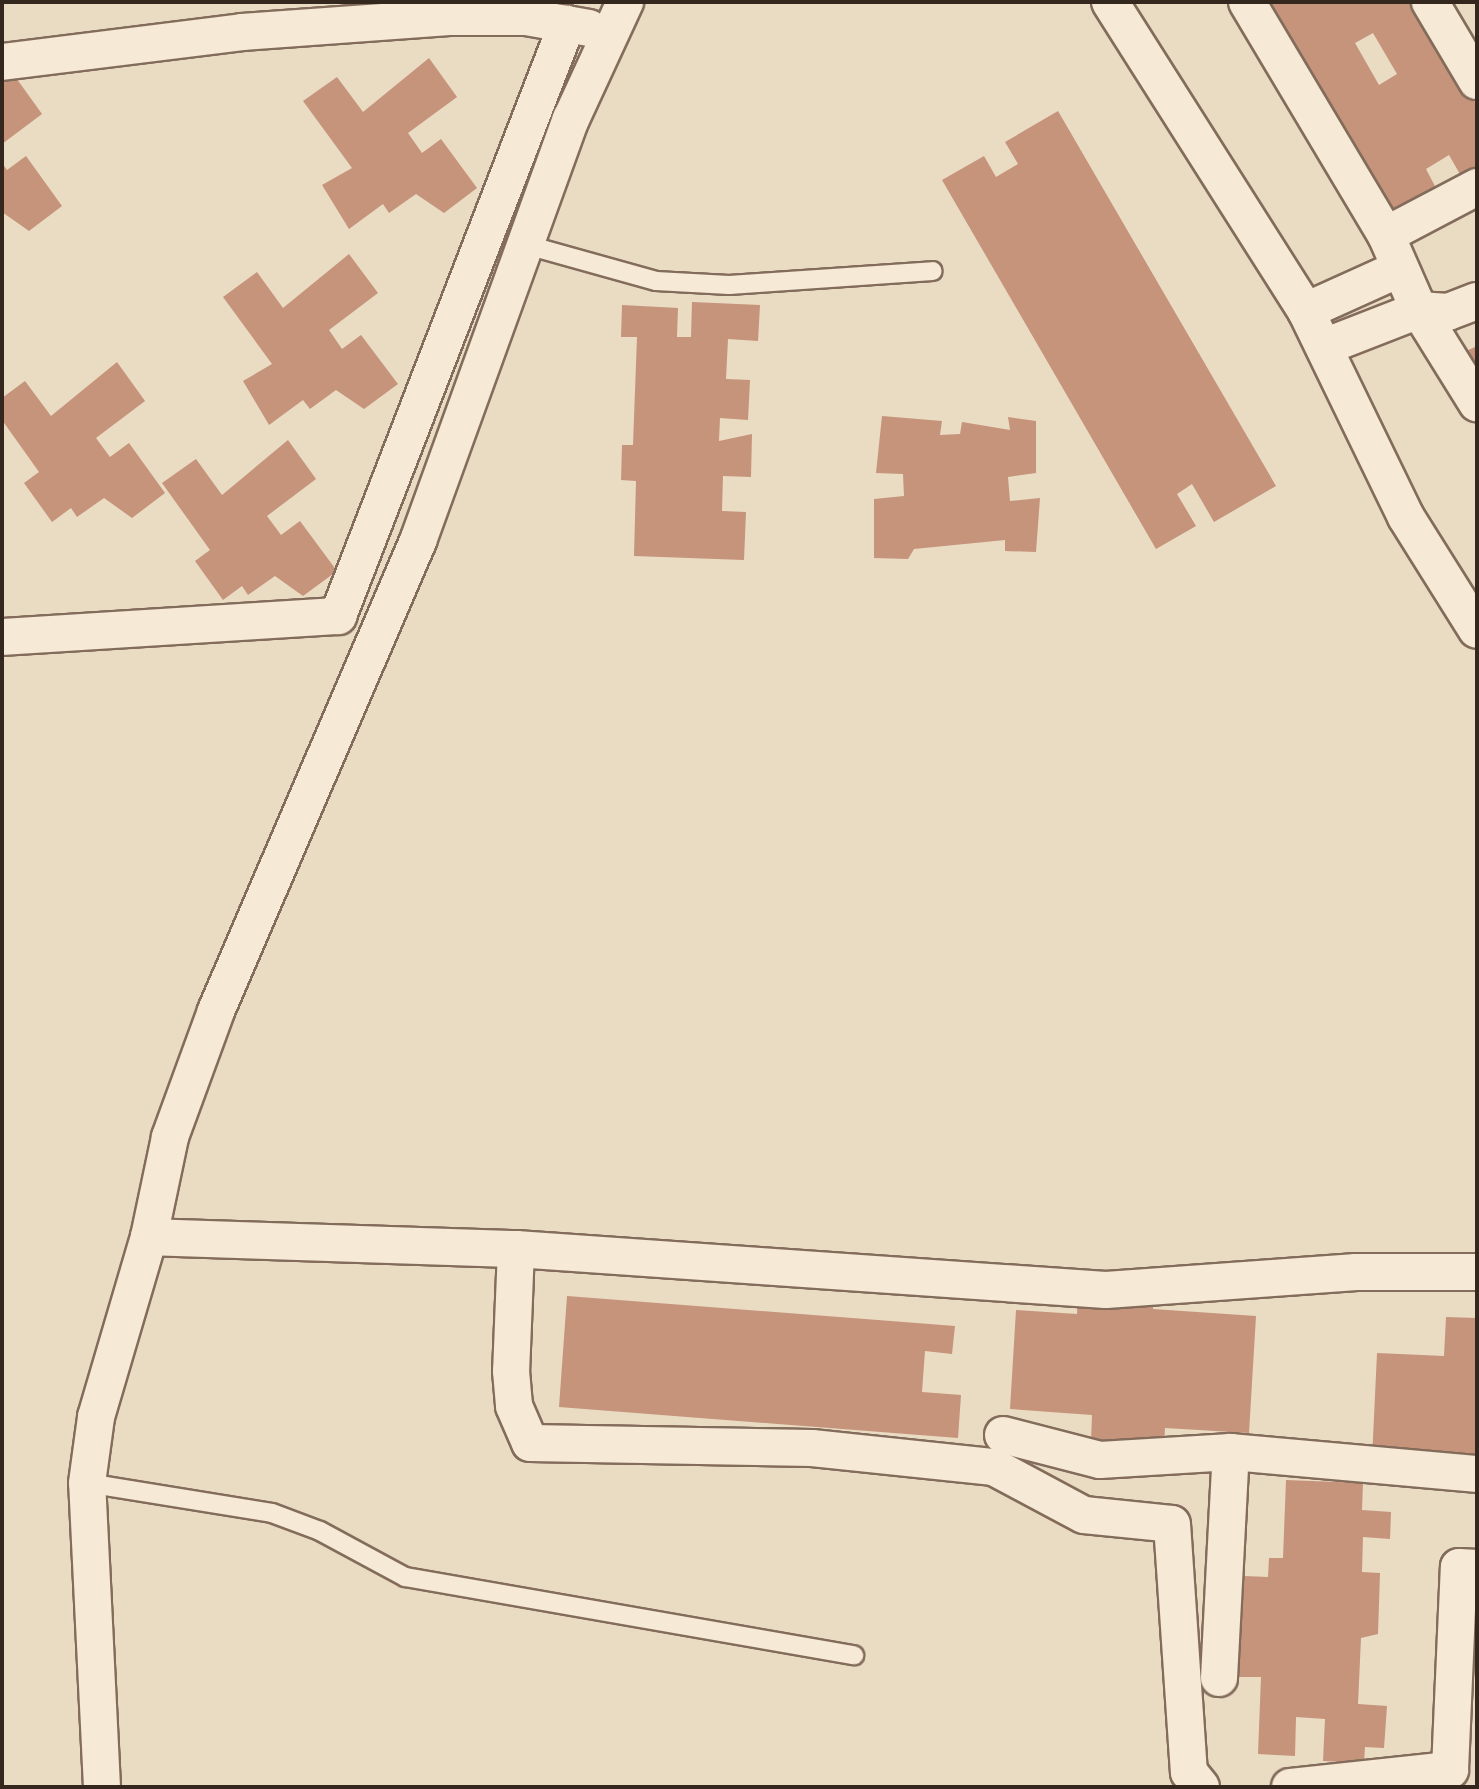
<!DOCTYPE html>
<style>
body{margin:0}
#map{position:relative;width:1479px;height:1789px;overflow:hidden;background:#eadbc3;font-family:"Zilla Slab",serif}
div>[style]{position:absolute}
.building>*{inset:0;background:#c6937b}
.roads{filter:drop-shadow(2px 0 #836c5b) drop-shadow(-2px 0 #836c5b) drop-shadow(0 2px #836c5b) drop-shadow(0 -2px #836c5b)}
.lane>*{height:18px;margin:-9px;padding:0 9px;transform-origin:9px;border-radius:9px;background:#f6e9d5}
.street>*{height:36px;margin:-18px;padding:0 18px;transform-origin:18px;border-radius:18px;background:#f6e9d5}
span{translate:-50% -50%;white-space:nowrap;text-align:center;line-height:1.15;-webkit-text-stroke:8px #f2e6d2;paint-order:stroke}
.frame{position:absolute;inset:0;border:4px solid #34271e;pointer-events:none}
</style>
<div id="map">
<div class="building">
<div style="clip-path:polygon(evenodd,1271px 2px,1417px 2px,1477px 106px,1477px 167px,1461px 176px,1449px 155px,1426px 169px,1437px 190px,1393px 215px,1271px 2px,1373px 33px,1397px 74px,1379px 85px,1355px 43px,1373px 33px)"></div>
<div style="clip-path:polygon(429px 58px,457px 97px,408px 133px,422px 153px,441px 139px,477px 188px,444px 213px,416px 194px,389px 213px,383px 204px,349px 229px,322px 185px,352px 168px,303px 101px,337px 77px,363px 112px)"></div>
<div style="clip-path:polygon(14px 75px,42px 114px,2px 144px,2px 84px)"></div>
<div style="clip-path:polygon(1058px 111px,1276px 486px,1214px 522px,1192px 484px,1177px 494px,1196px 526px,1156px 549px,942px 180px,984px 156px,996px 177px,1018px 164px,1005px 142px)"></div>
<div style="clip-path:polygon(26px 156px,62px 206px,29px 231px,2px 212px,2px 163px,7px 170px)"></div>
<div style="clip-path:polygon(349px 254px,378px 293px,329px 330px,342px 349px,361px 335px,398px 384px,364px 409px,336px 390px,310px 409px,303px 400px,269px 425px,243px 381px,272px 364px,223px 297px,257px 272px,283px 308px)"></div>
<div style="clip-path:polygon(692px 302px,760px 305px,758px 341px,728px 339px,726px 379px,750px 380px,748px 420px,720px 418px,719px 441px,752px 434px,751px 477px,723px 476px,722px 511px,746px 512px,744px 560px,634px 556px,636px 481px,621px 480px,622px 445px,633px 445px,637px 337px,621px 337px,622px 305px,678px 308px,677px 337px,691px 337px)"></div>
<div style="clip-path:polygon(1477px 346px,1477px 381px,1462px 353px)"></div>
<div style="clip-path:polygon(117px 362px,145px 401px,96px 438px,110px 457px,129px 443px,165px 493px,132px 518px,104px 498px,77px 517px,71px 508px,52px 522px,24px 483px,39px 472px,2px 420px,2px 398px,25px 381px,51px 416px)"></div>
<div style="clip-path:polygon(882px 416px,942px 421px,940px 435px,960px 434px,962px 422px,1010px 430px,1008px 417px,1036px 421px,1036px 473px,1008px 477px,1010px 501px,1040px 498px,1036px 552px,1005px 551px,1005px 540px,914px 549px,908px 559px,874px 558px,874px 499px,904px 496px,903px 474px,876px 473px)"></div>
<div style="clip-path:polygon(288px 440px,316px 479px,267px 516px,281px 535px,300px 521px,337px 571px,303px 596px,275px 576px,248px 595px,242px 586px,223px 600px,195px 561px,210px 550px,162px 483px,196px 459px,222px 495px)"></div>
<div style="clip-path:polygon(1078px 1290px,1154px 1295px,1153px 1309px,1256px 1316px,1249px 1433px,1165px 1428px,1164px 1446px,1091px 1441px,1092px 1415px,1010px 1409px,1016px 1310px,1077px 1314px)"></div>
<div style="clip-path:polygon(567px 1296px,955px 1326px,952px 1354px,925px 1351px,922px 1392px,961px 1395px,958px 1438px,559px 1407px)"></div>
<div style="clip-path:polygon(1446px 1317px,1477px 1318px,1477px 1464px,1372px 1459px,1377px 1353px,1444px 1356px)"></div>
<div style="clip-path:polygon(1286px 1480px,1363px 1483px,1362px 1510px,1391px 1512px,1390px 1539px,1363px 1537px,1362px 1572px,1380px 1573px,1378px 1634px,1361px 1638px,1358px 1704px,1387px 1706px,1384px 1748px,1365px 1747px,1364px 1763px,1323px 1761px,1325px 1719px,1296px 1717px,1295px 1756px,1258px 1754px,1261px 1677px,1239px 1677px,1244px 1576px,1268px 1577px,1269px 1558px,1283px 1558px)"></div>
</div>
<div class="roads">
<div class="lane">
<div style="left:527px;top:245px;width:134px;rotate:15.6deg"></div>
<div style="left:656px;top:281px;width:73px;rotate:3.1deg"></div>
<div style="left:729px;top:285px;width:204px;rotate:-3.9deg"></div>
<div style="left:87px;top:1483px;width:187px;rotate:9.2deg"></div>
<div style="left:272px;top:1513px;width:51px;rotate:20.6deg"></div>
<div style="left:320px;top:1531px;width:97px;rotate:28.4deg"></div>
<div style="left:405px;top:1577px;width:456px;rotate:9.9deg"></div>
</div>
<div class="street">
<div style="left:1110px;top:2px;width:366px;rotate:57.6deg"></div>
<div style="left:1306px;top:311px;width:229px;rotate:64.1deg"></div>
<div style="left:1406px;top:517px;width:133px;rotate:57.9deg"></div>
<div style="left:1247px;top:2px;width:271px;rotate:59.2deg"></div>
<div style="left:1386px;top:235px;width:82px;rotate:66.3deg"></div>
<div style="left:1419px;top:310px;width:110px;rotate:58.1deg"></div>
<div style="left:1430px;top:2px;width:92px;rotate:59.3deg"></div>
<div style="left:2px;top:62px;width:242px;rotate:-7.1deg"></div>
<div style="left:242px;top:32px;width:211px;rotate:-4.1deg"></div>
<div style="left:452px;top:17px;width:74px"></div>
<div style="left:526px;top:17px;width:64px;rotate:9.9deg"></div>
<div style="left:1386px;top:235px;width:103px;rotate:-27.8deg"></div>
<div style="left:1306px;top:311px;width:102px;rotate:-24.3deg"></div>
<div style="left:1324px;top:347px;width:102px;rotate:-21.3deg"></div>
<div style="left:1419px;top:310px;width:29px;rotate:4deg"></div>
<div style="left:1448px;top:312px;width:31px;rotate:-21deg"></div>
<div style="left:2px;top:637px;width:337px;rotate:-3.6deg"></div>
<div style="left:338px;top:616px;width:635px;rotate:-68.85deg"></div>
<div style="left:149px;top:1237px;width:367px;rotate:1.9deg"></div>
<div style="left:516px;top:1249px;width:591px;rotate:3.98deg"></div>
<div style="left:1106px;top:1290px;width:251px;rotate:-4.1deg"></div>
<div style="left:1356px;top:1272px;width:121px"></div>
<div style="left:516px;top:1249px;width:122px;rotate:92.3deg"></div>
<div style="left:511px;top:1371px;width:35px;rotate:85deg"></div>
<div style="left:514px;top:1406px;width:40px;rotate:66.6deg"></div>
<div style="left:530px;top:1443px;width:282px;rotate:1deg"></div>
<div style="left:812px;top:1448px;width:183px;rotate:6deg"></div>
<div style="left:994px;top:1467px;width:102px;rotate:28.1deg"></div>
<div style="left:1084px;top:1515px;width:88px;rotate:5.8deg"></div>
<div style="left:1172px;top:1524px;width:249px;rotate:86.1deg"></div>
<div style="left:1189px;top:1772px;width:19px;rotate:51deg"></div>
<div style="left:1003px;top:1435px;width:100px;rotate:14.5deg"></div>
<div style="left:1100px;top:1460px;width:131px;rotate:-3.5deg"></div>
<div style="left:1231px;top:1452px;width:247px;rotate:5.1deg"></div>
<div style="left:1219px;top:1678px;width:226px;rotate:-87deg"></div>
<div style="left:102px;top:1787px;width:304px;rotate:-92.8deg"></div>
<div style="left:87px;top:1483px;width:67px;rotate:-82.2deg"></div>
<div style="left:96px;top:1417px;width:188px;rotate:-73.6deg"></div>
<div style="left:149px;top:1237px;width:102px;rotate:-78.1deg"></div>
<div style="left:170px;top:1137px;width:134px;rotate:-69.9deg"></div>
<div style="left:216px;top:1011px;width:512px;rotate:-66.74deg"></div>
<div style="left:418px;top:541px;width:449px;rotate:-70.1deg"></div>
<div style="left:571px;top:119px;width:129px;rotate:-65.2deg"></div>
<div style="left:1290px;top:1787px;width:161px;rotate:-6.1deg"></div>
<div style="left:1450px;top:1770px;width:203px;rotate:-87.5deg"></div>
<div style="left:1459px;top:1567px;width:18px;rotate:3deg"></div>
</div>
</div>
<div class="frame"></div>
</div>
